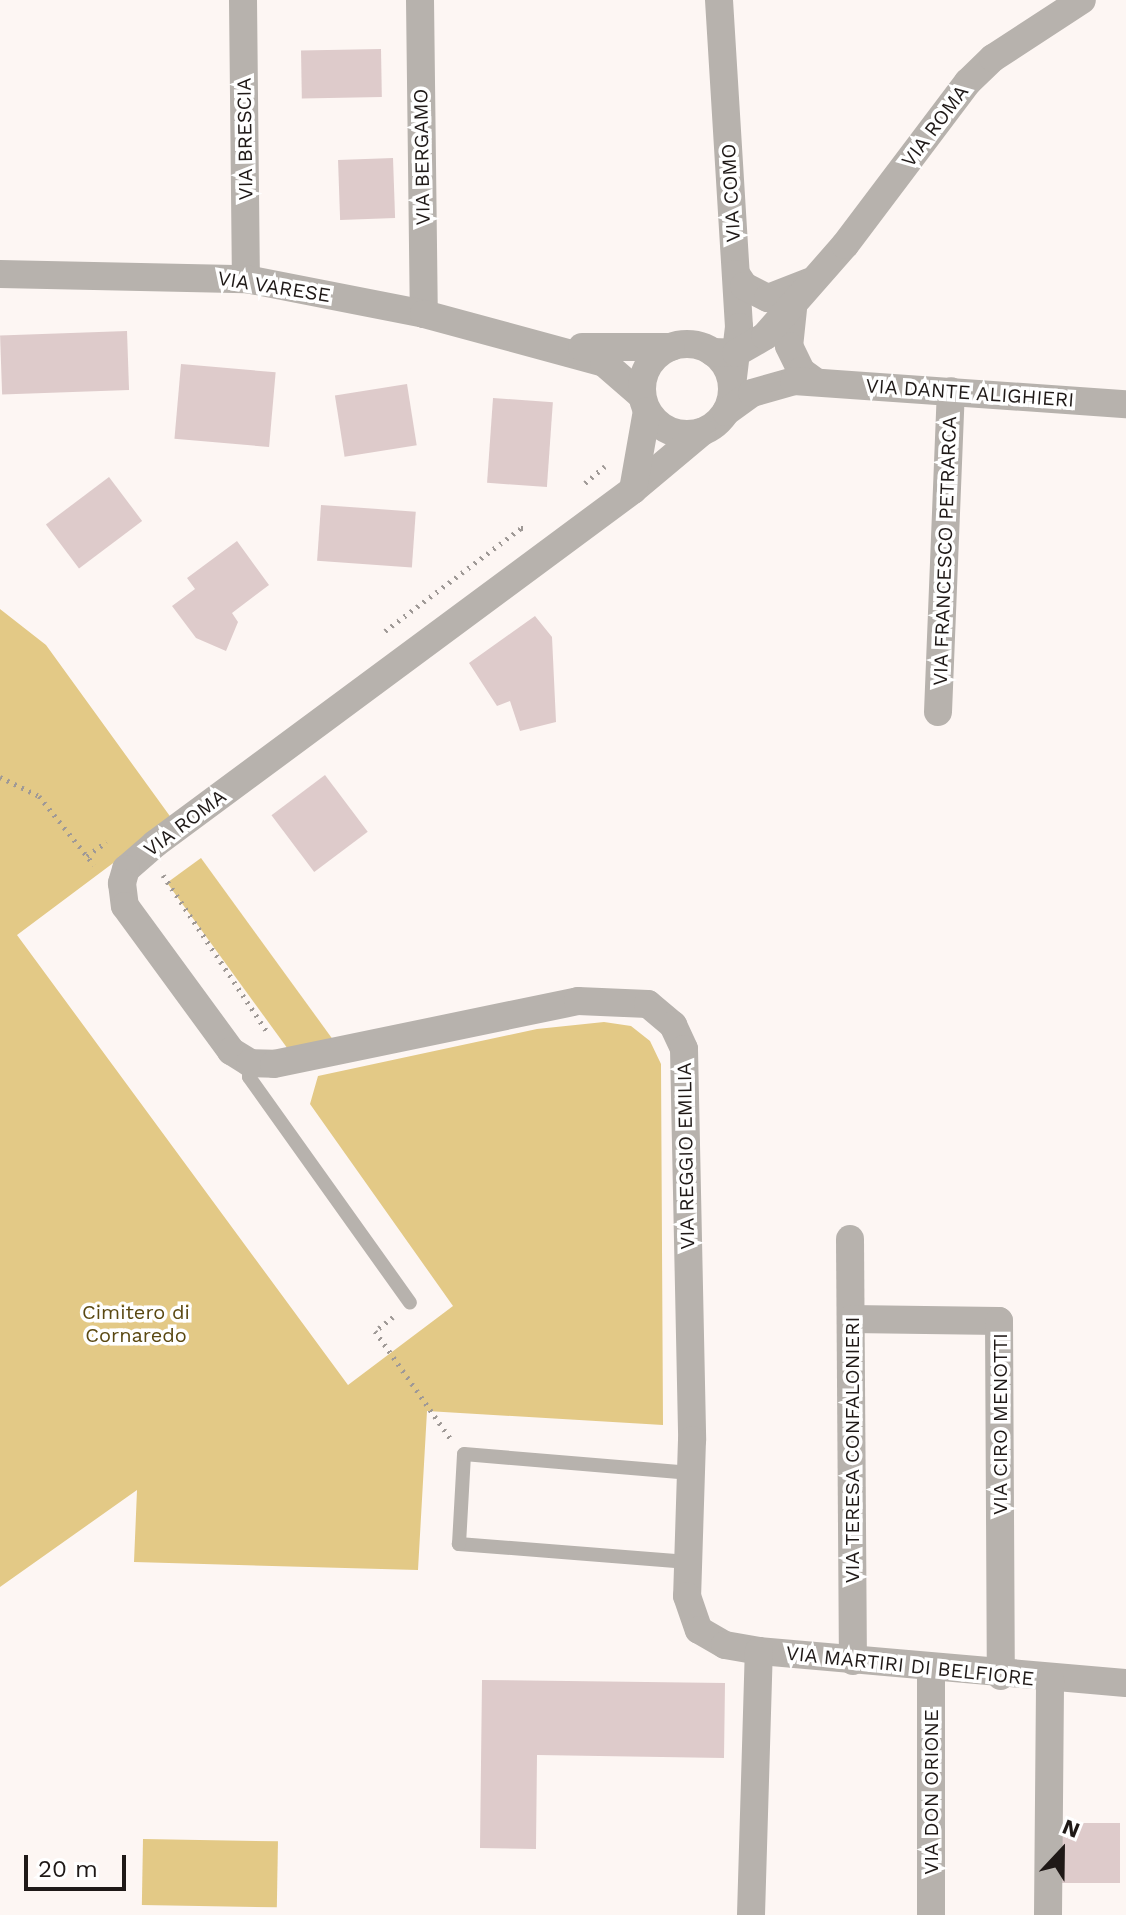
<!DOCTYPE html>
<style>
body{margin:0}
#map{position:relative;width:1126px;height:1915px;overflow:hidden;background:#fdf6f3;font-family:"Work Sans",sans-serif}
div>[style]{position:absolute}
.green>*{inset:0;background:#e3c986;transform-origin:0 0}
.building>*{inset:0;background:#decbcb;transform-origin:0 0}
.path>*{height:5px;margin-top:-2.5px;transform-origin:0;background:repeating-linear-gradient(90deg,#9f9996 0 2px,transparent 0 8px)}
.lane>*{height:14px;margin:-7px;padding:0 7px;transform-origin:7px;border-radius:7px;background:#b7b2ad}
.street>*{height:28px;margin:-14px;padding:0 14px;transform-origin:14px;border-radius:14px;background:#b7b2ad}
.street>.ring{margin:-14px;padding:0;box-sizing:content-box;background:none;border:28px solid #b7b2ad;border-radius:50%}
span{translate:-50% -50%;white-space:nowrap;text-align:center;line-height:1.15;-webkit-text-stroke:7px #fff;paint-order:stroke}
.street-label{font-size:20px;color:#1f1917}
.park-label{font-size:20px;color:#5a4811}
.north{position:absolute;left:1022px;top:1811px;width:80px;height:80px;-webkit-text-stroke:6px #fff;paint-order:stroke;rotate:22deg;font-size:22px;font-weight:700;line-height:32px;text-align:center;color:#1f1917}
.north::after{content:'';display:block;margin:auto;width:28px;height:36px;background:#1f1917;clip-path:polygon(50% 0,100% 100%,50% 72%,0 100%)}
.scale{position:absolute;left:24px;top:1855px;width:102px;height:36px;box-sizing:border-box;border:4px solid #1f1917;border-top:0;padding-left:10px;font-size:24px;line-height:28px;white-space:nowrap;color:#1f1917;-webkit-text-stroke:6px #fff;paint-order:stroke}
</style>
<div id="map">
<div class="green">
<div style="clip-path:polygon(0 609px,46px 645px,172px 819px,17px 935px,348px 1385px,453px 1306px,310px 1104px,318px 1076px,537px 1029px,604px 1022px,631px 1026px,650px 1041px,661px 1064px,663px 1425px,427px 1411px,418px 1570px,134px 1562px,137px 1490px,0 1587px)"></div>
<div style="left:201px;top:858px;width:227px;height:42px;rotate:54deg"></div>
<div style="left:143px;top:1839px;width:135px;height:66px;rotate:1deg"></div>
</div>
<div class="building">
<div style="left:381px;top:49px;width:48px;height:80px;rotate:89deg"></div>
<div style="left:393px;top:158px;width:60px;height:55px;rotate:88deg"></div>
<div style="left:127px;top:331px;width:59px;height:127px;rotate:88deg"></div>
<div style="left:181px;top:364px;width:95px;height:75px;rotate:5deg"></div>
<div style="left:407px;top:384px;width:62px;height:73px;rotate:81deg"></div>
<div style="left:493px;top:398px;width:60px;height:85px;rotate:4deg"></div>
<div style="left:109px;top:477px;width:55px;height:79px;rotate:53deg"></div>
<div style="left:321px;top:505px;width:95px;height:56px;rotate:4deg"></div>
<div style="clip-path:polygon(237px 541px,269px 585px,232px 613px,238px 622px,226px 651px,196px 638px,172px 606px,195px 589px,187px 578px)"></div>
<div style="clip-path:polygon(535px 616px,552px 637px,556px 722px,520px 731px,510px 701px,497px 706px,469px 663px)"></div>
<div style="left:325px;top:775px;width:71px;height:67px;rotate:53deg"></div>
<div style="clip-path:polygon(482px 1680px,725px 1683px,724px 1758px,537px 1755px,536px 1849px,480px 1848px)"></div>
<div style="left:1058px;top:1823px;width:62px;height:60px"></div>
</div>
<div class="path">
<div style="left:585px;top:483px;width:26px;rotate:-40deg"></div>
<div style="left:385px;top:631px;width:171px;rotate:-37.1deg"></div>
<div style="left:521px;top:528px;width:7px"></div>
<div style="left:0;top:777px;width:43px;rotate:26deg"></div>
<div style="left:39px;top:796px;width:88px;rotate:51.4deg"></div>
<div style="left:87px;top:856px;width:24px;rotate:-36deg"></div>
<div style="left:163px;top:875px;width:190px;rotate:56.4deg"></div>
<div style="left:393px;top:1317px;width:23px;rotate:142deg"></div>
<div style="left:375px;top:1331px;width:131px;rotate:55deg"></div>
</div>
<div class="lane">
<div style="left:250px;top:1063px;width:14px;rotate:94deg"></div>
<div style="left:249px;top:1077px;width:277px;rotate:54.5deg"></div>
<div style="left:688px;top:1562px;width:230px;rotate:-175.5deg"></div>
<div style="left:459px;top:1544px;width:90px;rotate:-86.8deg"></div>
<div style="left:464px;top:1454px;width:228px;rotate:4.8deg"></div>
</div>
<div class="street">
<div style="left:243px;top:0;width:279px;rotate:89.4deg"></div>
<div style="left:420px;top:0;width:314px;rotate:89.3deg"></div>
<div style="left:719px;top:0;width:328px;rotate:86.5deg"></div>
<div style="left:739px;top:327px;width:59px;rotate:96.8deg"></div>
<div style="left:0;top:274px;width:246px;rotate:1.2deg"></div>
<div style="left:246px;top:279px;width:181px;rotate:11.1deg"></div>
<div style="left:424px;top:314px;width:187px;rotate:15.2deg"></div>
<div style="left:604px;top:363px;width:50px;rotate:41deg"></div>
<div style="left:736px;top:274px;width:14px;rotate:56deg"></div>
<div style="left:744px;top:286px;width:27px;rotate:27deg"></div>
<div style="left:768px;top:298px;width:44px;rotate:-21.3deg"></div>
<div style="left:793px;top:309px;width:37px;rotate:96deg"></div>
<div style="left:789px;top:346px;width:28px;rotate:64deg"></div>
<div style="left:801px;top:371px;width:17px;rotate:36deg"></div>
<div class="ring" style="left:642px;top:344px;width:62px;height:62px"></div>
<div style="left:582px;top:347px;width:89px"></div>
<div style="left:712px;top:352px;width:24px;rotate:2deg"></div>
<div style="left:736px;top:353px;width:34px;rotate:-30deg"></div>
<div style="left:765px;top:336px;width:121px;rotate:-48.7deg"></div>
<div style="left:845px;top:245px;width:204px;rotate:-53deg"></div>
<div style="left:968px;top:82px;width:35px;rotate:-44deg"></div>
<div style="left:993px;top:58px;width:106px;rotate:-33.1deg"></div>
<div style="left:726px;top:412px;width:32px;rotate:-36deg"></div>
<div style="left:752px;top:393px;width:44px;rotate:-15.9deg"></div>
<div style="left:794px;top:381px;width:333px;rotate:4deg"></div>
<div style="left:702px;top:432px;width:90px;rotate:140deg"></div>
<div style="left:633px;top:490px;width:595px;rotate:143.48deg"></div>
<div style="left:155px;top:844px;width:38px;rotate:139deg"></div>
<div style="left:126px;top:869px;width:15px;rotate:106deg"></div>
<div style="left:122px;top:883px;width:23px;rotate:83deg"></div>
<div style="left:125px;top:906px;width:180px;rotate:53.8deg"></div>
<div style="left:231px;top:1051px;width:22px;rotate:32deg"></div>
<div style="left:250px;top:1063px;width:24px;rotate:2deg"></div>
<div style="left:274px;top:1064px;width:310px;rotate:-11.7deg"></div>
<div style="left:578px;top:1001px;width:70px;rotate:2.5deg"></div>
<div style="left:648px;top:1004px;width:33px;rotate:40deg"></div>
<div style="left:673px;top:1025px;width:26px;rotate:65deg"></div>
<div style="left:684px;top:1049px;width:391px;rotate:88.8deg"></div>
<div style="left:692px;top:1440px;width:156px;rotate:91.8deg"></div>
<div style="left:687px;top:1596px;width:36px;rotate:71deg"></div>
<div style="left:699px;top:1630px;width:30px;rotate:30deg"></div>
<div style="left:725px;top:1645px;width:35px;rotate:10deg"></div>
<div style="left:759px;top:1651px;width:368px;rotate:5deg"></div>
<div style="left:633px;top:490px;width:80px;rotate:-80deg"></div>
<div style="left:938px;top:712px;width:321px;rotate:-87.7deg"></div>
<div style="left:850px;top:1239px;width:422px;rotate:89.6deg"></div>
<div style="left:851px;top:1319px;width:148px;rotate:0.8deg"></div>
<div style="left:999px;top:1321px;width:355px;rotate:89.7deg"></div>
<div style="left:931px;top:1669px;width:246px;rotate:90deg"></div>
<div style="left:751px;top:1915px;width:264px;rotate:-88.3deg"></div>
<div style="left:1048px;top:1915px;width:235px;rotate:-89.5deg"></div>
</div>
<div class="street-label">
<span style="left:935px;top:126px;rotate:-53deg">VIA ROMA</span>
<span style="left:245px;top:139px;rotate:-91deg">VIA BRESCIA</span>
<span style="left:422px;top:157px;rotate:-91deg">VIA BERGAMO</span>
<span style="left:731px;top:193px;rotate:-93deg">VIA COMO</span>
<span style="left:274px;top:287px;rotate:9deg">VIA VARESE</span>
<span style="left:970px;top:393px;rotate:4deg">VIA DANTE ALIGHIERI</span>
<span style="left:945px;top:551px;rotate:-88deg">VIA FRANCESCO PETRARCA</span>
<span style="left:185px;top:823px;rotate:-37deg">VIA ROMA</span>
<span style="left:686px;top:1156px;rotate:-91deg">VIA REGGIO EMILIA</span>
<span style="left:1000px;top:1424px;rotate:-90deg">VIA CIRO MENOTTI</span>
<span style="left:852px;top:1450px;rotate:-90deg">VIA TERESA CONFALONIERI</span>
<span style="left:910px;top:1666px;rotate:6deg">VIA MARTIRI DI BELFIORE</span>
<span style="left:931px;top:1792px;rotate:-90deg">VIA DON ORIONE</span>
</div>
<div class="park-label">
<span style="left:136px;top:1324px">Cimitero di<br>Cornaredo</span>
</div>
<div class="north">N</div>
<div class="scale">20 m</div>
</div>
